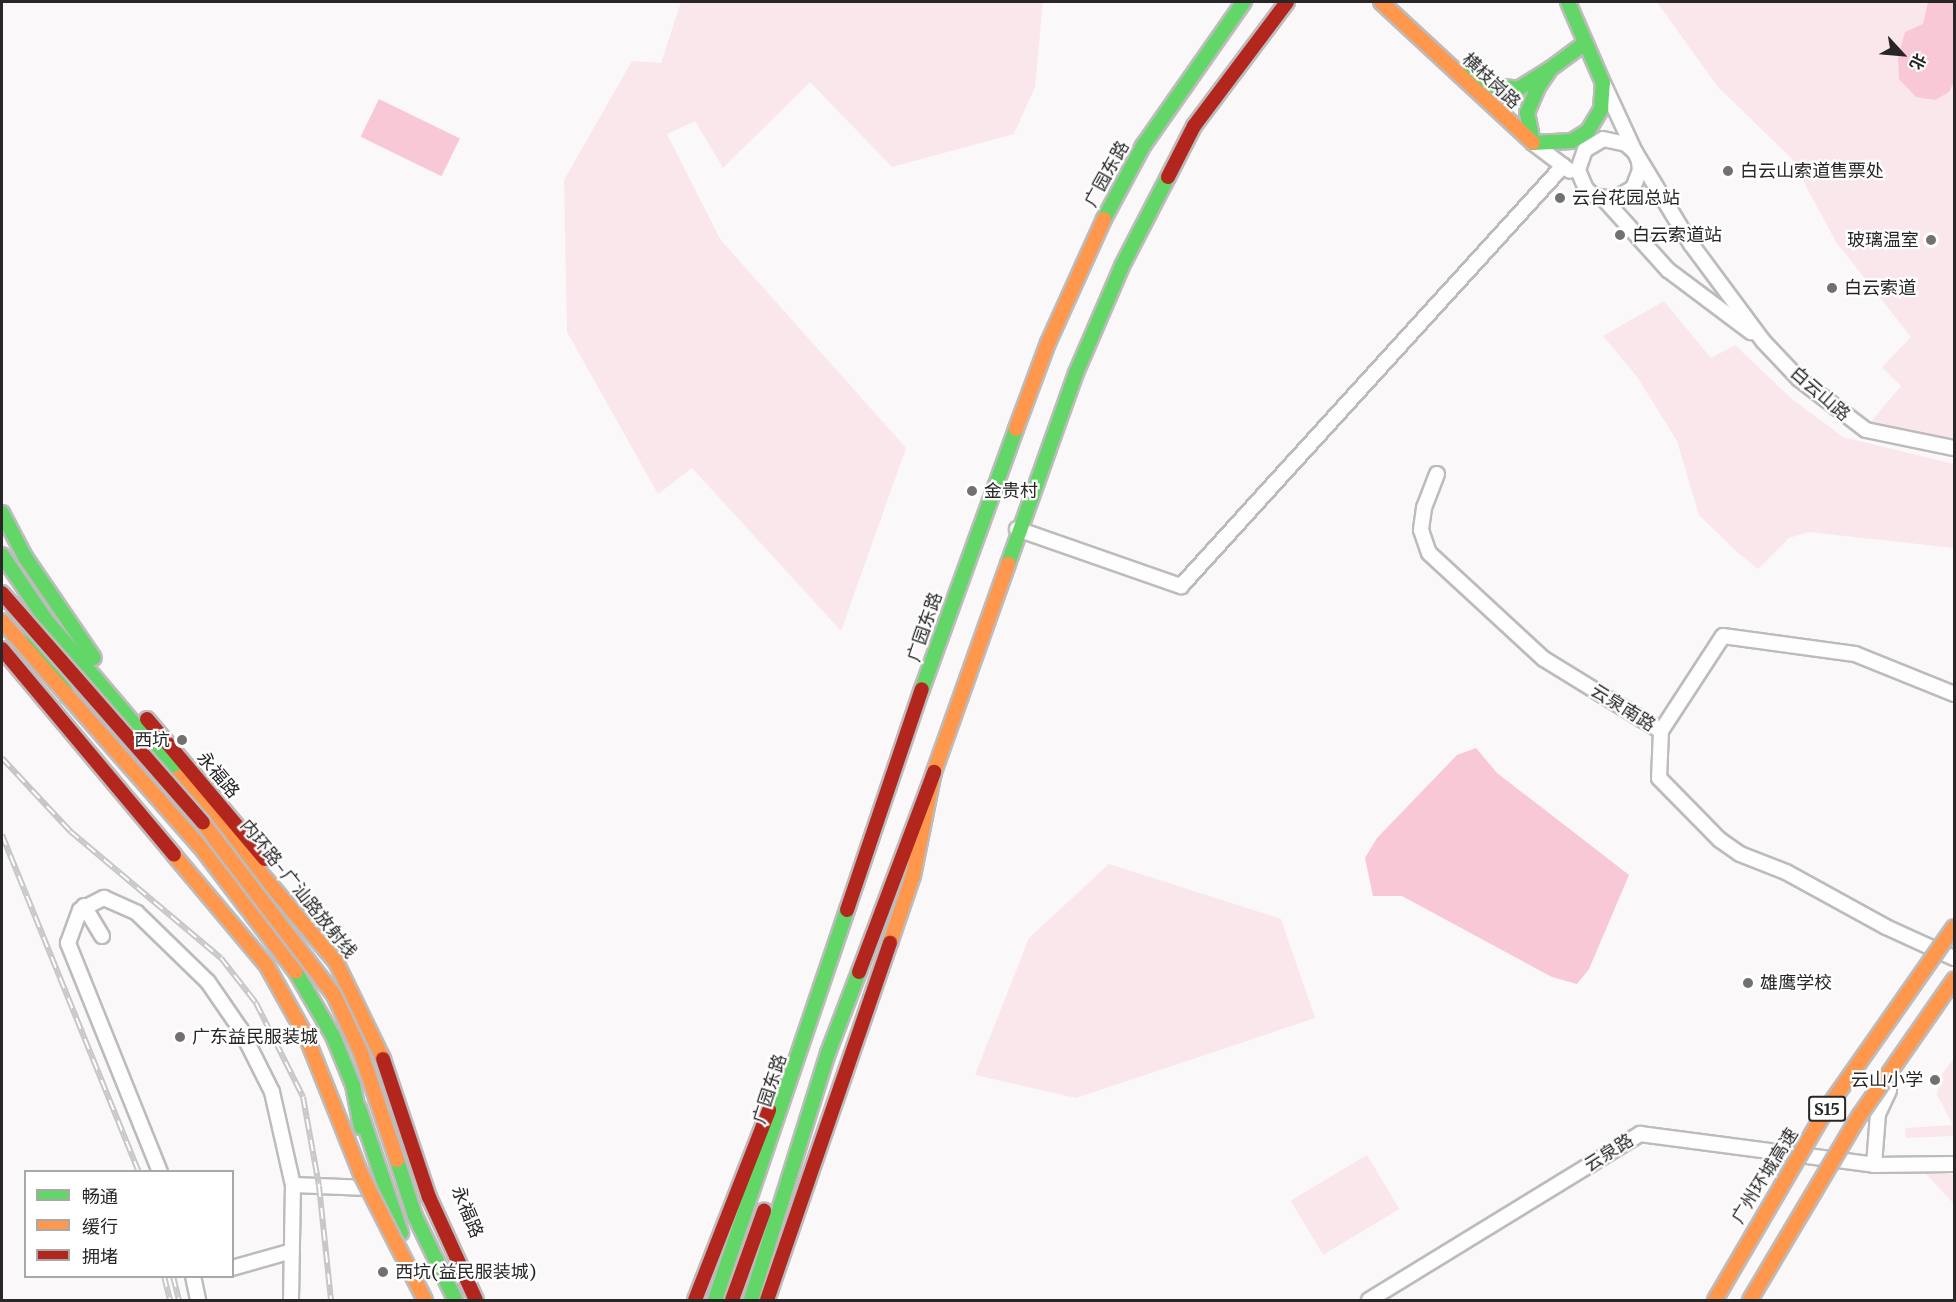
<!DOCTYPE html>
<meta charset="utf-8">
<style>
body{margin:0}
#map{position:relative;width:1956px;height:1302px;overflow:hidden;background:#fbf8f9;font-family:Merriweather,"Noto Sans SC",serif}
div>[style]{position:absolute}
.green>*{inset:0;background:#fae7ec;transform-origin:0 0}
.water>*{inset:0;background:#f8c8d7;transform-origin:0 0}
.roads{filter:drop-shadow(2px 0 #bdbbbb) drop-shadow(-2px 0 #bdbbbb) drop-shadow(0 2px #bdbbbb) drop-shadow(0 -2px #bdbbbb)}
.street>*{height:14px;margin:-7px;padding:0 7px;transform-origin:7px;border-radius:7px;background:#fefefe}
.fast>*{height:14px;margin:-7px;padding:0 7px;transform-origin:7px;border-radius:7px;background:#63d668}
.slow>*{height:14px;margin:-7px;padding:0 7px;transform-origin:7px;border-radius:7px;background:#ff974d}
.jam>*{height:14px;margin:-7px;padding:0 7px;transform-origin:7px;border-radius:7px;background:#b3261e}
.rail>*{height:6px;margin-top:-3px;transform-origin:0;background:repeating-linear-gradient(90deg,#fff 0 11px,#c8c7c7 0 22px);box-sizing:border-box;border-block:2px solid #c8c7c7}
.bridges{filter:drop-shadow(2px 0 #bdbbbb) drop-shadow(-2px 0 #bdbbbb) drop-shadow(0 2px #bdbbbb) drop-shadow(0 -2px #bdbbbb)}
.fast-bridge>*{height:14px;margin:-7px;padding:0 7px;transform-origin:7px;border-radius:7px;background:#63d668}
.slow-bridge>*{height:14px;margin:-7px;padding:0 7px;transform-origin:7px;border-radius:7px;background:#ff974d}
.jam-bridge>*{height:14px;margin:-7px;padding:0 7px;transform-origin:7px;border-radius:7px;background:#b3261e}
.dots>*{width:16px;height:16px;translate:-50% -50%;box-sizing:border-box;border:3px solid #fff;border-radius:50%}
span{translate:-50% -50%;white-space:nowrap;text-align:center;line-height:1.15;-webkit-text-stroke:4.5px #fff;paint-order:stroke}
.shield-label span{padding:2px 4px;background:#fff;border:2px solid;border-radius:4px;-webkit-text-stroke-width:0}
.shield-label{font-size:16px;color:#282626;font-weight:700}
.street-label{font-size:18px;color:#282626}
.poi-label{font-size:18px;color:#282626}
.left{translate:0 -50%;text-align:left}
.right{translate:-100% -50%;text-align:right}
.frame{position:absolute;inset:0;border:3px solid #282626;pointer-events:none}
.legend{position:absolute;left:24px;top:1170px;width:210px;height:108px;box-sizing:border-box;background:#fff;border:2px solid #a9a8a8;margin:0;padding:8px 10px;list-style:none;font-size:18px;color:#282626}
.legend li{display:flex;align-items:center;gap:12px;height:30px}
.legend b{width:30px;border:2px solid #a9a8a8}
.north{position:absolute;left:1872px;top:24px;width:60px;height:60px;-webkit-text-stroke:4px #fff;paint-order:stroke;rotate:116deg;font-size:16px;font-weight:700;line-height:24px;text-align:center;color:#282626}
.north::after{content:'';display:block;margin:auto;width:21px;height:27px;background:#282626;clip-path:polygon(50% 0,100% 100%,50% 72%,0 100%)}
</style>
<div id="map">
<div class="green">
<div style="clip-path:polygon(681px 2px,1043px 2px,1035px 87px,1014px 134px,892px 167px,810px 82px,723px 168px,695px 121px,667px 134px,720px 239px,906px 448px,841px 631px,692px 468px,658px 494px,567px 332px,564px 180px,632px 61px,661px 63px)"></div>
<div style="clip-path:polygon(1657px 2px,1954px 2px,1954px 440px,1868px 425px,1901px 386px,1882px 367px,1911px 337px,1836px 242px,1791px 158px,1717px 86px)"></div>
<div style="clip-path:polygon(1664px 301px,1711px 358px,1735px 345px,1792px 399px,1843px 437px,1954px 464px,1954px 548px,1809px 532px,1789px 538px,1758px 569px,1736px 551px,1699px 515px,1677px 441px,1638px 378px,1603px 336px)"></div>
<div style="clip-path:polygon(1109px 864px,1281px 919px,1315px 1018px,1076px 1098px,975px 1075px,1029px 938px)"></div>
<div style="clip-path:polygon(1954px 1058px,1954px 1136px,1906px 1138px,1905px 1128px,1953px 1125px,1937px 1095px,1940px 1077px)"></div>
<div style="left:1367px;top:1155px;width:63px;height:89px;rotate:59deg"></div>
<div style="clip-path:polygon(1926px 1174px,1954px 1174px,1954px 1204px)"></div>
</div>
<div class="water">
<div style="clip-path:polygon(1928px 2px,1954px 2px,1954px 82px,1949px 92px,1935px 100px,1916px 97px,1899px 79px,1898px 57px,1905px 32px,1923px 24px)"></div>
<div style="left:379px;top:99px;width:90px;height:42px;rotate:26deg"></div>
<div style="clip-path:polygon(1476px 748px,1497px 773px,1629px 875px,1589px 969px,1577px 984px,1552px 977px,1402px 896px,1373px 896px,1365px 858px,1377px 838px,1457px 755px)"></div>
</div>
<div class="roads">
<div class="street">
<div style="left:1604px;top:85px;width:74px;rotate:65.2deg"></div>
<div style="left:1635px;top:152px;width:10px;rotate:66deg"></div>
<div style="left:1639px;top:161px;width:9px;rotate:84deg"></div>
<div style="left:1640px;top:170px;width:19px;rotate:111deg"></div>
<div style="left:1633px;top:188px;width:21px;rotate:149deg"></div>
<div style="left:1615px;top:199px;width:21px;rotate:-172deg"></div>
<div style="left:1594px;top:196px;width:11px;rotate:-139deg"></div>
<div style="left:1586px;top:189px;width:21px;rotate:-113deg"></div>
<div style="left:1578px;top:170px;width:21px;rotate:-71deg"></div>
<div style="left:1585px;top:150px;width:21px;rotate:-31deg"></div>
<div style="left:1603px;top:139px;width:24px;rotate:12deg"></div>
<div style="left:1626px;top:144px;width:12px;rotate:42deg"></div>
<div style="left:1635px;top:152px;width:108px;rotate:58.7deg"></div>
<div style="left:1691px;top:244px;width:121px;rotate:53.4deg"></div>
<div style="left:1763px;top:341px;width:52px;rotate:46.5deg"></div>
<div style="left:1799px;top:379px;width:84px;rotate:37.3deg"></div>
<div style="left:1866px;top:430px;width:90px;rotate:11.6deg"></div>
<div style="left:1533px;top:143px;width:46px;rotate:37.1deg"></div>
<div style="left:1604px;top:199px;width:96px;rotate:48deg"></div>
<div style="left:1668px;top:270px;width:104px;rotate:36.8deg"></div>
<div style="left:1437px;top:474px;width:36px;rotate:111deg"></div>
<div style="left:1424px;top:508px;width:22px;rotate:98deg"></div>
<div style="left:1421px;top:530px;width:24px;rotate:71deg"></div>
<div style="left:1429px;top:553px;width:156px;rotate:42.7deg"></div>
<div style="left:1544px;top:659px;width:137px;rotate:31.6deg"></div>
<div style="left:1661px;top:731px;width:47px;rotate:92.4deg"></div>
<div style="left:1659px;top:778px;width:87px;rotate:45.5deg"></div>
<div style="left:1720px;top:840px;width:24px;rotate:35deg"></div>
<div style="left:1740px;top:854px;width:49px;rotate:21.4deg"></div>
<div style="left:1786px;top:872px;width:114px;rotate:28.8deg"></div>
<div style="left:1886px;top:927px;width:75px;rotate:24.5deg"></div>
<div style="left:1017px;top:529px;width:174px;rotate:19.2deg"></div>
<div style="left:1181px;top:586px;width:568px;rotate:-47.71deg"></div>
<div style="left:1661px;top:731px;width:113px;rotate:-56.9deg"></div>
<div style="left:1723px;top:636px;width:133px;rotate:7.8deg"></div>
<div style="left:1855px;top:654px;width:107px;rotate:22deg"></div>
<div style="left:84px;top:906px;width:35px;rotate:59deg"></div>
<div style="left:1874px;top:1165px;width:51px;rotate:-85.5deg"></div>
<div style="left:1878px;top:1114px;width:26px;rotate:-65deg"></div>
<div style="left:160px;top:1172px;width:247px;rotate:-111.9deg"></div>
<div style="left:68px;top:943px;width:35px;rotate:-70deg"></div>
<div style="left:80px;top:910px;width:27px;rotate:-27deg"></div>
<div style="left:104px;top:898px;width:36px;rotate:24deg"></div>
<div style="left:137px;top:913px;width:99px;rotate:44.2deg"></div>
<div style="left:208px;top:982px;width:58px;rotate:55.5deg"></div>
<div style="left:241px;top:1030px;width:69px;rotate:63.4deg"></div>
<div style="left:272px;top:1092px;width:95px;rotate:77.3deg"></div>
<div style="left:293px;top:1185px;width:115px;rotate:91deg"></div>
<div style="left:293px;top:1185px;width:75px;rotate:2.3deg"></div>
<div style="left:232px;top:1268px;width:62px;rotate:-15.8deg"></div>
<div style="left:193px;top:1276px;width:25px;rotate:78deg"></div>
<div style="left:1369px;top:1300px;width:318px;rotate:-31.5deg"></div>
<div style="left:1640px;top:1134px;width:236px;rotate:7.5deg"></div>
<div style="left:1874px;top:1165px;width:80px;rotate:-0.7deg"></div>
</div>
<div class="fast">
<div style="left:1469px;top:70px;width:23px;rotate:40deg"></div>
<div style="left:1487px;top:85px;width:31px;rotate:7deg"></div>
<div style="left:1518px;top:89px;width:38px;rotate:-32deg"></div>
<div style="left:1533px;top:143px;width:39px;rotate:-3deg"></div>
<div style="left:1572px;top:141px;width:19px;rotate:-32deg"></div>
<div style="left:1588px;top:131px;width:26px;rotate:-59deg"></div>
<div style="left:1601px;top:109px;width:26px;rotate:-86deg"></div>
<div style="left:1603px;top:83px;width:88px;rotate:-113.4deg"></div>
<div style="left:1533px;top:143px;width:31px;rotate:-101deg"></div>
<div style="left:1527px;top:113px;width:28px;rotate:-67deg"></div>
<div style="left:1538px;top:87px;width:22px;rotate:-56deg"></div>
<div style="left:1550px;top:69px;width:44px;rotate:-36.6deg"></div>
<div style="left:1104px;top:219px;width:83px;rotate:-61.9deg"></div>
<div style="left:1143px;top:146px;width:176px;rotate:-55deg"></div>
<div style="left:2px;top:513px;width:50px;rotate:62.4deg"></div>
<div style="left:25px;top:557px;width:122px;rotate:55.7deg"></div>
<div style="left:2px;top:555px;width:78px;rotate:55.9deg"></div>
<div style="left:46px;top:620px;width:206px;rotate:49.7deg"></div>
<div style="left:1008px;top:564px;width:203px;rotate:-70.4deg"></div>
<div style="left:1076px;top:373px;width:116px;rotate:-66.7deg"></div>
<div style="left:1122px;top:266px;width:100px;rotate:-62.7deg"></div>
<div style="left:29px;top:628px;width:79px;rotate:60.5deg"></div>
<div style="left:922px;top:689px;width:276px;rotate:-70.1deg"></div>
<div style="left:296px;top:972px;width:74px;rotate:60deg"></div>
<div style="left:333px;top:1036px;width:53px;rotate:67.8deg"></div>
<div style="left:353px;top:1085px;width:43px;rotate:79.2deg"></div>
<div style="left:359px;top:1108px;width:132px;rotate:71.4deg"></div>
<div style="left:715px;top:1300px;width:412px;rotate:-71.3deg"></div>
<div style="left:751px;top:1300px;width:259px;rotate:-72.7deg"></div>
<div style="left:828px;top:1053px;width:87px;rotate:-69.1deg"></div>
</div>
<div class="slow">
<div style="left:1381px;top:2px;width:207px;rotate:42.8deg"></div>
<div style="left:1016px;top:429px;width:92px;rotate:-69.6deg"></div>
<div style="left:1048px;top:343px;width:136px;rotate:-65.7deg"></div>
<div style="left:2px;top:621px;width:300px;rotate:48.7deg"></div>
<div style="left:200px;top:846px;width:158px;rotate:52.7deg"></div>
<div style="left:179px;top:777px;width:243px;rotate:49.7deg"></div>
<div style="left:336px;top:962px;width:108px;rotate:64.1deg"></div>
<div style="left:890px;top:943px;width:71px;rotate:-71.1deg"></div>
<div style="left:913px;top:876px;width:106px;rotate:-78.6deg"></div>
<div style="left:934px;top:772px;width:221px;rotate:-70.4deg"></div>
</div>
<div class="jam">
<div style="left:1168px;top:177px;width:57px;rotate:-63deg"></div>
<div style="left:1194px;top:126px;width:155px;rotate:-53.1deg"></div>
<div style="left:147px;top:719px;width:183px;rotate:49.9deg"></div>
<div style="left:847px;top:910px;width:233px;rotate:-71.3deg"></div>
<div style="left:859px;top:972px;width:214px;rotate:-69.4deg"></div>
<div style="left:383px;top:1059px;width:145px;rotate:71.6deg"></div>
<div style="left:429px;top:1197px;width:113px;rotate:65.5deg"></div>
<div style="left:695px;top:1300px;width:204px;rotate:-68.7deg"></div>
<div style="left:732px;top:1300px;width:95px;rotate:-70.2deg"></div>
<div style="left:767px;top:1300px;width:378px;rotate:-71deg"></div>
</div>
</div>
<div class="rail">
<div style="left:2px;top:758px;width:100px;rotate:47deg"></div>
<div style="left:70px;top:831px;width:197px;rotate:40.1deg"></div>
<div style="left:221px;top:958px;width:57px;rotate:52.1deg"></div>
<div style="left:256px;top:1003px;width:105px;rotate:63.4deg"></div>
<div style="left:303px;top:1097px;width:90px;rotate:79.8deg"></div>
<div style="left:319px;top:1186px;width:115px;rotate:84deg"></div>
<div style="left:2px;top:835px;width:364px;rotate:67.9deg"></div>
<div style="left:164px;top:1276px;width:25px;rotate:76deg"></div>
<div style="left:173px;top:1276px;width:25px;rotate:76deg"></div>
</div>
<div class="bridges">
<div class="fast-bridge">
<div style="left:397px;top:1160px;width:59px;rotate:72.2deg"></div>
<div style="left:415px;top:1216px;width:92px;rotate:64.3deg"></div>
</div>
<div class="slow-bridge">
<div style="left:203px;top:823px;width:216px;rotate:52.7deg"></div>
<div style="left:334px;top:995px;width:64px;rotate:65deg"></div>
<div style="left:361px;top:1053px;width:113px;rotate:71.4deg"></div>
<div style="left:174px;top:855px;width:145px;rotate:50deg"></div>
<div style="left:267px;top:966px;width:80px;rotate:60.9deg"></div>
<div style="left:306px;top:1036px;width:149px;rotate:68.3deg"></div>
<div style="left:361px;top:1174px;width:141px;rotate:63.1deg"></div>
<div style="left:1715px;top:1300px;width:220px;rotate:-59.7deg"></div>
<div style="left:1826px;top:1110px;width:223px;rotate:-55deg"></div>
<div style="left:1750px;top:1300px;width:215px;rotate:-59.3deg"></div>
<div style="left:1860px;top:1115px;width:165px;rotate:-55.2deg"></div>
</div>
<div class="jam-bridge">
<div style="left:2px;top:593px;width:305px;rotate:48.8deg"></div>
<div style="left:2px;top:649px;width:268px;rotate:50.1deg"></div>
</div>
</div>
<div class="dots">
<div style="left:1728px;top:171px;background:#727070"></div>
<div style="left:1560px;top:198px;background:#727070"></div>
<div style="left:1620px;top:235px;background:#727070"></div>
<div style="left:1931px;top:240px;background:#727070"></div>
<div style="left:1832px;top:288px;background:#727070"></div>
<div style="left:972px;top:491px;background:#727070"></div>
<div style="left:182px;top:740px;background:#727070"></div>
<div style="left:1748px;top:983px;background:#727070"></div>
<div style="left:180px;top:1037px;background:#727070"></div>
<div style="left:1935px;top:1080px;background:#727070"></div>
<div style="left:383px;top:1272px;background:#727070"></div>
</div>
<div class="shield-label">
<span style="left:1827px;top:1109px">S15</span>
</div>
<div class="street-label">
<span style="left:1491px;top:81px;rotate:43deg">横枝岗路</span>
<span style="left:1107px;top:174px;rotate:-61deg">广园东路</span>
<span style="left:1820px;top:394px;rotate:41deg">白云山路</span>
<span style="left:925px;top:627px;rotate:-71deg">广园东路</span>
<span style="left:1623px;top:708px;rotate:32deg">云泉南路</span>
<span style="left:218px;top:775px;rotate:50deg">永福路</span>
<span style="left:298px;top:889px;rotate:51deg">内环路-广汕路放射线</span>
<span style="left:770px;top:1089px;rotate:-72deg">广园东路</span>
<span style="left:1609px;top:1153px;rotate:-32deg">云泉路</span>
<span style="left:1765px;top:1176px;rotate:-58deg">广州环城高速</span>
<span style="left:467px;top:1212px;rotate:68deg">永福路</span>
</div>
<div class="poi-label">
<span class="left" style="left:1740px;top:171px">白云山索道售票处</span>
<span class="left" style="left:1572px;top:198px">云台花园总站</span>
<span class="left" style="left:1632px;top:235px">白云索道站</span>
<span class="right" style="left:1919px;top:240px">玻璃温室</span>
<span class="left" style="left:1844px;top:288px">白云索道</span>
<span class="left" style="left:984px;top:491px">金贵村</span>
<span class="right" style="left:170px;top:740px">西坑</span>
<span class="left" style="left:1760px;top:983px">雄鹰学校</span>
<span class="left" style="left:192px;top:1037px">广东益民服装城</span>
<span class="right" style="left:1923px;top:1080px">云山小学</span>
<span class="left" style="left:395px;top:1272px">西坑(益民服装城)</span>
</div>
<div class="frame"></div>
<ul class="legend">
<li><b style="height:8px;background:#63d668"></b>畅通</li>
<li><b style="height:8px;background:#ff974d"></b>缓行</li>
<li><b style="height:8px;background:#b3261e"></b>拥堵</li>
</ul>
<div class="north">北</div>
</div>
